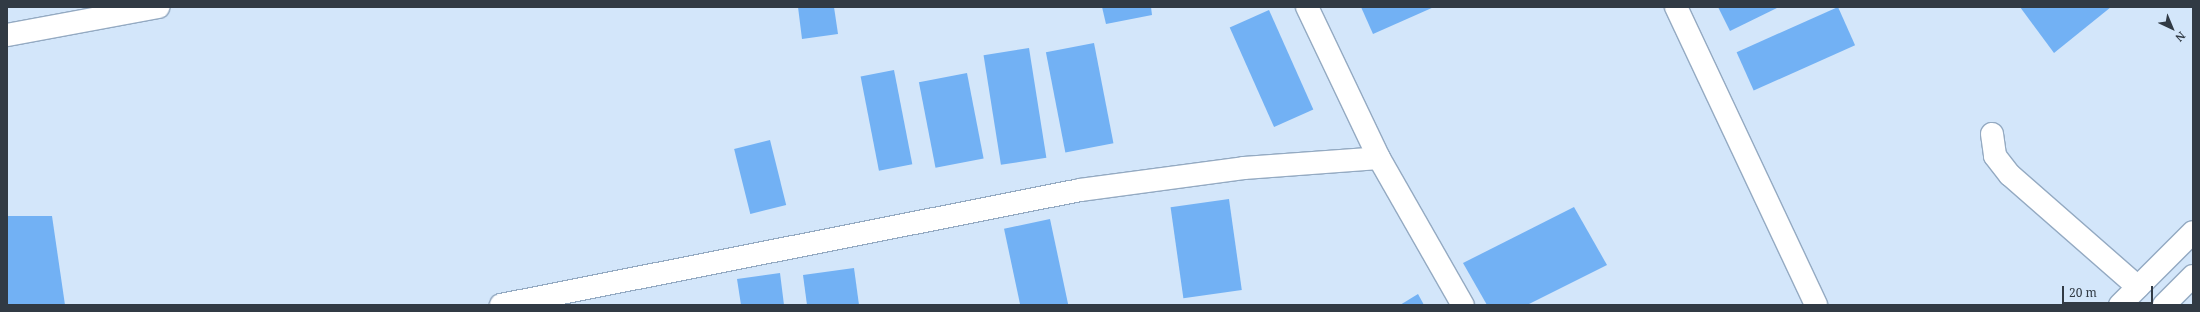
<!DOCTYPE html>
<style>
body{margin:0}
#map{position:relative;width:2200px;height:312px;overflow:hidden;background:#d3e6fa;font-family:"Noto Serif",serif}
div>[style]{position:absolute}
.building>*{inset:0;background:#72b1f4;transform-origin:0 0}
.roads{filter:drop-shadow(1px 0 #94aac2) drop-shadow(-1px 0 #94aac2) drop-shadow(0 1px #94aac2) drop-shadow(0 -1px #94aac2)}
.minor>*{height:22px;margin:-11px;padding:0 11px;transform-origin:11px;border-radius:11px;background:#fff}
span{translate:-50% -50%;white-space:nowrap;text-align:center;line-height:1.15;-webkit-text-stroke:3px #d3e6fa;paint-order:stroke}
.frame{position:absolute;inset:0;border:8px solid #313a44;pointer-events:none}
.north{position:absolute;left:2152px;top:8px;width:40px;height:40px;-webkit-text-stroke:3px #d3e6fa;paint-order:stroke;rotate:136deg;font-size:11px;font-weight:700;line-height:16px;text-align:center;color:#313a44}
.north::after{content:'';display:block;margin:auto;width:14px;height:18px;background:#313a44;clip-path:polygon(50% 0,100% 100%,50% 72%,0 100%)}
.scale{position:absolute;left:2062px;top:286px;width:91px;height:18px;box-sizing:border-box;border:2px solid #313a44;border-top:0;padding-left:5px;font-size:12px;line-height:14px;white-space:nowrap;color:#313a44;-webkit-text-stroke:3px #d3e6fa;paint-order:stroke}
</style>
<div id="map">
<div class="building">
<div style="clip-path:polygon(798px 7px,834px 7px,838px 34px,802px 39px)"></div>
<div style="clip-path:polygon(1102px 7px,1151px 7px,1152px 15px,1106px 24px)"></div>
<div style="clip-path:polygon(1361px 7px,1434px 7px,1373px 34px)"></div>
<div style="clip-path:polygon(1718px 7px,1779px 7px,1730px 31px)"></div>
<div style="left:1838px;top:7px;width:42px;height:111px;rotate:66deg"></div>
<div style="clip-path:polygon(2020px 7px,2111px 7px,2054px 53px)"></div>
<div style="left:1269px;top:10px;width:109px;height:43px;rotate:66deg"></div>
<div style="left:1094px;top:43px;width:102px;height:49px;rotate:79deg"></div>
<div style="left:1029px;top:48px;width:111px;height:46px;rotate:81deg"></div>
<div style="left:894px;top:70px;width:96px;height:34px;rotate:79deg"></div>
<div style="left:967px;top:73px;width:87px;height:49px;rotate:79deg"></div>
<div style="left:770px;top:140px;width:67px;height:37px;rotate:76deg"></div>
<div style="left:1229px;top:199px;width:92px;height:59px;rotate:82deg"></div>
<div style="clip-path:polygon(1574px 207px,1607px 265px,1527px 305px,1487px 305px,1463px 263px)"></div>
<div style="clip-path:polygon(7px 216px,52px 216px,65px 305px,7px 305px)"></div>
<div style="left:1050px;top:219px;width:88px;height:47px;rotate:78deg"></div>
<div style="clip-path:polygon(854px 268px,859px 305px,807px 305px,803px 275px)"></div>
<div style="clip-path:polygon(780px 273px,784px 305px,741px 305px,737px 279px)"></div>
<div style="clip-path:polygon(1418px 294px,1424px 305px,1400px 305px)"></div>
</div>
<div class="roads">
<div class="minor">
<div style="left:1307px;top:7px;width:167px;rotate:64.5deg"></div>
<div style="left:1379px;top:158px;width:169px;rotate:60.3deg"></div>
<div style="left:1676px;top:7px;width:329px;rotate:64.8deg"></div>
<div style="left:7px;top:35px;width:154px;rotate:-10.5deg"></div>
<div style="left:1992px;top:134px;width:22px;rotate:82deg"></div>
<div style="left:1995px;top:156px;width:24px;rotate:52deg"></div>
<div style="left:2010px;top:175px;width:170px;rotate:41.2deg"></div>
<div style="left:501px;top:305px;width:590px;rotate:-11.23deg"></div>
<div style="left:1080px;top:190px;width:165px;rotate:-7.6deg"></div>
<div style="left:1244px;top:168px;width:135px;rotate:-4.2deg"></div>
<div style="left:2120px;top:305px;width:103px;rotate:-45deg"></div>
<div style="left:2164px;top:305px;width:41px;rotate:-45deg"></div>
</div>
</div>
<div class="frame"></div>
<div class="north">N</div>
<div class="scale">20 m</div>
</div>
